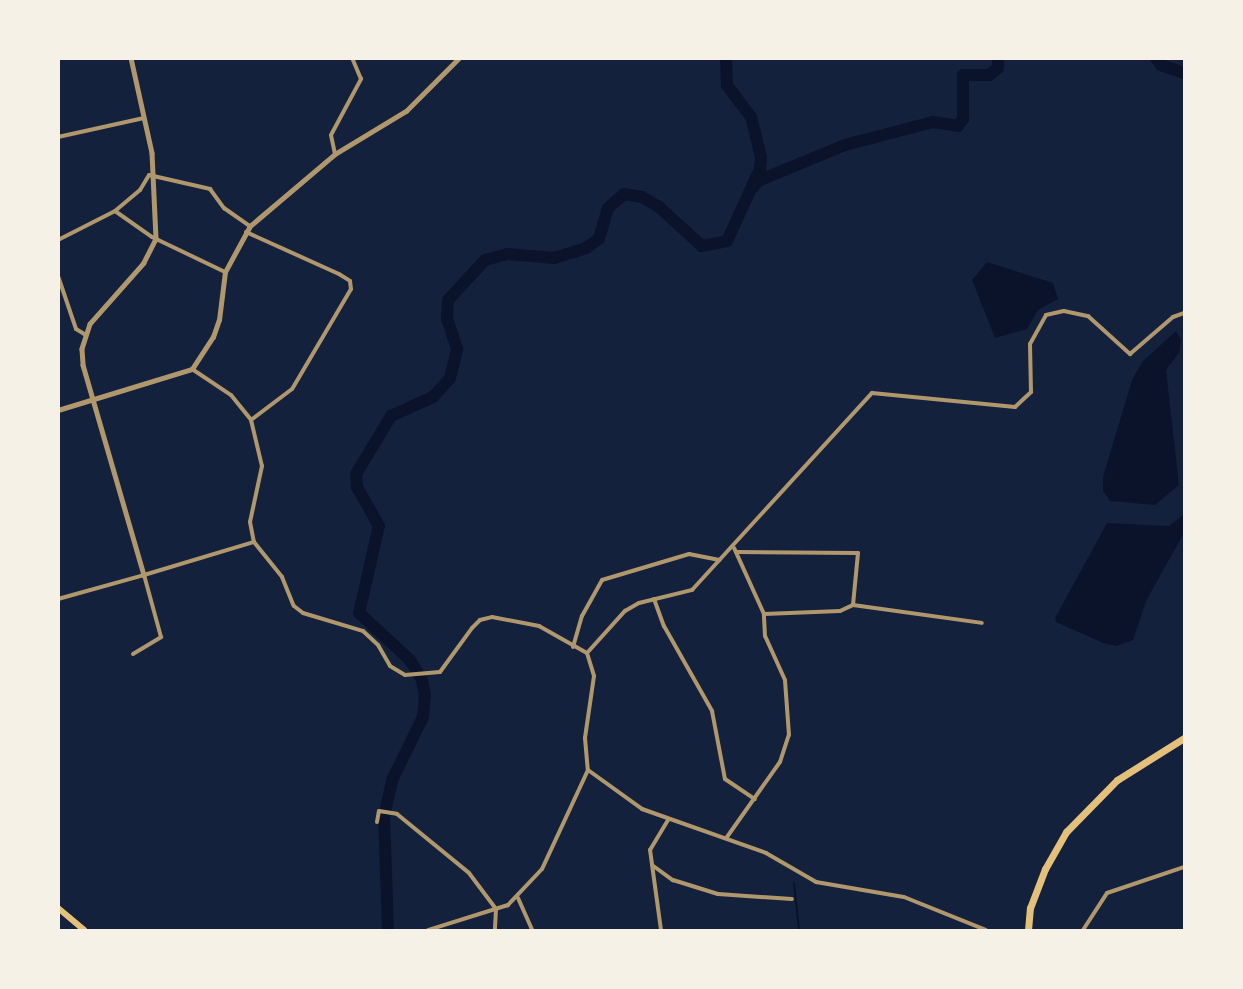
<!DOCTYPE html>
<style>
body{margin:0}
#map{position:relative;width:1243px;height:989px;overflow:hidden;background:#14213d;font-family:"Noto Serif",serif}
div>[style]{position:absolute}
.water>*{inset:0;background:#0b132b}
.stream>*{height:2px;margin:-1px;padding:0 1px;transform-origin:1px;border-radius:1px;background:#0b132b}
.river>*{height:12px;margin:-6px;padding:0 6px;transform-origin:6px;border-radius:6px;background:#0b132b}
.minor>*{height:4px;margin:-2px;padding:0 2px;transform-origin:2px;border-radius:2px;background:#b1986c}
.tertiary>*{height:4.5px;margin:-2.25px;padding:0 2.25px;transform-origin:2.25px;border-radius:2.25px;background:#b1986c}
.primary>*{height:6px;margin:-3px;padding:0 3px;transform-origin:3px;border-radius:3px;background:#e5c07b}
.trunk>*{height:7px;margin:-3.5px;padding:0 3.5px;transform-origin:3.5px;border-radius:3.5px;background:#e5c07b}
span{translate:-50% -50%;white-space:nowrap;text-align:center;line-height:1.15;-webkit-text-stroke:6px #f6f1e7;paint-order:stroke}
.frame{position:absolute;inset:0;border:60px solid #f6f1e7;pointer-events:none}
</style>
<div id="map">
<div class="water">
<div style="clip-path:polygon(987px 262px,1053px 283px,1058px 299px,1038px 310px,1027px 329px,995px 338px,972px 280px)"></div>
<div style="clip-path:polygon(1176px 331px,1181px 340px,1179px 353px,1166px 370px,1179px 485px,1155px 505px,1110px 501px,1103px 491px,1103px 477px,1132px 380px,1142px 362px)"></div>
<div style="clip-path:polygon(1183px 515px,1184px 533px,1146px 601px,1133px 640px,1116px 646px,1103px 643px,1056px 622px,1055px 618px,1107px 523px,1169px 526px)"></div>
</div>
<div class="stream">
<div style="left:794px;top:883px;width:47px;rotate:83.9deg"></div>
</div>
<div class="river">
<div style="left:1156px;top:58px;width:9px;rotate:54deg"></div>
<div style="left:1161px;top:65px;width:24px;rotate:19deg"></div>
<div style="left:752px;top:188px;width:9px;rotate:-49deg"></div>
<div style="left:758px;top:181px;width:94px;rotate:-22.5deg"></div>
<div style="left:845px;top:145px;width:91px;rotate:-14.6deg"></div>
<div style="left:933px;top:122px;width:25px;rotate:9deg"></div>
<div style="left:958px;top:126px;width:9px;rotate:-54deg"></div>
<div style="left:963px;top:119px;width:44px;rotate:-90deg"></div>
<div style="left:963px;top:75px;width:26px"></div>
<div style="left:989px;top:75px;width:11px;rotate:-38deg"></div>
<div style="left:998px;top:68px;width:10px;rotate:-90deg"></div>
<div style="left:388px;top:930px;width:114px;rotate:-92deg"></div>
<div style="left:384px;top:816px;width:37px;rotate:-77deg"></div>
<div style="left:392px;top:780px;width:70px;rotate:-63.8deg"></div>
<div style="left:423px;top:717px;width:21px;rotate:-85deg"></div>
<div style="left:425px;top:696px;width:16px;rotate:-101deg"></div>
<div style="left:422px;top:680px;width:23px;rotate:-121deg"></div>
<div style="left:410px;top:660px;width:69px;rotate:-137.3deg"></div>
<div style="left:359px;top:613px;width:89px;rotate:-77.1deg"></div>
<div style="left:379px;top:526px;width:45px;rotate:-119.4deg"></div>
<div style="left:357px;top:487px;width:13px;rotate:-94deg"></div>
<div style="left:356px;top:474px;width:68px;rotate:-58.9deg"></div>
<div style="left:391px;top:416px;width:46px;rotate:-24.3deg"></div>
<div style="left:433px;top:397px;width:25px;rotate:-48deg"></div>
<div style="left:450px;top:378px;width:30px;rotate:-76deg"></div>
<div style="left:457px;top:349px;width:33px;rotate:-108deg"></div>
<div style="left:447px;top:318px;width:18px;rotate:-87deg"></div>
<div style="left:448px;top:300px;width:54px;rotate:-47.2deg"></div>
<div style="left:485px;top:260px;width:23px;rotate:-15deg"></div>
<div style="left:507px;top:254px;width:47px;rotate:4.9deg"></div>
<div style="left:554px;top:258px;width:34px;rotate:-17deg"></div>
<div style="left:586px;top:248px;width:16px;rotate:-35deg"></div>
<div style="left:599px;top:239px;width:32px;rotate:-74deg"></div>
<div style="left:608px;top:208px;width:21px;rotate:-41deg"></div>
<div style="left:624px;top:194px;width:18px;rotate:9deg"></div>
<div style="left:642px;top:197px;width:20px;rotate:30deg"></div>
<div style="left:659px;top:207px;width:58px;rotate:42.2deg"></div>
<div style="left:702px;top:246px;width:25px;rotate:-11deg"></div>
<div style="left:727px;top:241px;width:79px;rotate:-65.4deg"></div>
<div style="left:760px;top:169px;width:12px;rotate:-85deg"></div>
<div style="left:761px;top:157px;width:41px;rotate:-104deg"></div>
<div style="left:751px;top:117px;width:40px;rotate:-127deg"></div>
<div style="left:727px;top:85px;width:27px;rotate:-92deg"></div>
</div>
<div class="minor">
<div style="left:58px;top:137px;width:88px;rotate:-12.5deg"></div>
<div style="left:335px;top:154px;width:19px;rotate:-102deg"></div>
<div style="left:331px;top:135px;width:64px;rotate:-61.8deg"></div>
<div style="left:361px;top:79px;width:23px;rotate:-113deg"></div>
<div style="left:115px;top:211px;width:45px;rotate:35.1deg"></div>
<div style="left:152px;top:237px;width:81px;rotate:25.6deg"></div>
<div style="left:246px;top:232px;width:102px;rotate:24.3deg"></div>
<div style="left:339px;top:274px;width:13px;rotate:32deg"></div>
<div style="left:350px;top:281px;width:8px;rotate:83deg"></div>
<div style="left:351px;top:289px;width:116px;rotate:120.5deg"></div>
<div style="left:292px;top:389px;width:51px;rotate:142.9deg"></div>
<div style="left:58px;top:240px;width:64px;rotate:-27deg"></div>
<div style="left:115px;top:211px;width:33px;rotate:-40deg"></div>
<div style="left:140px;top:190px;width:17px;rotate:-59deg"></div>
<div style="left:149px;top:175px;width:63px;rotate:12.9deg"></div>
<div style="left:210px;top:189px;width:24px;rotate:54deg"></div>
<div style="left:224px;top:208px;width:32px;rotate:35deg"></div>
<div style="left:58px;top:276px;width:56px;rotate:71.2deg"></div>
<div style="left:76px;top:329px;width:12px;rotate:31deg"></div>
<div style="left:192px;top:369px;width:47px;rotate:33.7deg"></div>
<div style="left:231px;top:395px;width:32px;rotate:51deg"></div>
<div style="left:251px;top:420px;width:47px;rotate:76.6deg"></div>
<div style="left:262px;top:466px;width:57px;rotate:102.1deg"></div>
<div style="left:250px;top:522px;width:20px;rotate:79deg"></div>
<div style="left:254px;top:542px;width:45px;rotate:51.3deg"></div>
<div style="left:282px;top:577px;width:31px;rotate:68deg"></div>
<div style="left:294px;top:606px;width:11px;rotate:38deg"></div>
<div style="left:303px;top:613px;width:63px;rotate:16.7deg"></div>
<div style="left:363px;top:631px;width:21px;rotate:43deg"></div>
<div style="left:378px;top:645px;width:24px;rotate:60deg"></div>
<div style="left:390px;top:666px;width:17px;rotate:31deg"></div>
<div style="left:405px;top:675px;width:35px;rotate:-5deg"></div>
<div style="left:440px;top:672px;width:54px;rotate:-54deg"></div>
<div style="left:472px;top:628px;width:11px;rotate:-45deg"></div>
<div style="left:480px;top:620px;width:12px;rotate:-14deg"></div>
<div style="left:492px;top:617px;width:48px;rotate:10.8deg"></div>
<div style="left:539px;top:626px;width:55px;rotate:29.4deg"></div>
<div style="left:587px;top:653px;width:24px;rotate:73deg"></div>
<div style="left:594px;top:676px;width:63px;rotate:98.3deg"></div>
<div style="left:585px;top:738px;width:32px;rotate:85deg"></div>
<div style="left:588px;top:770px;width:109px;rotate:114.9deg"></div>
<div style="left:542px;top:869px;width:50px;rotate:133.4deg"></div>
<div style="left:508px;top:905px;width:84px;rotate:162.6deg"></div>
<div style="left:737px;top:552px;width:121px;rotate:0.5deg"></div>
<div style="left:858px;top:553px;width:52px;rotate:95.5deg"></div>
<div style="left:58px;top:599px;width:89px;rotate:-15.6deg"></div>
<div style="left:654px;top:599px;width:29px;rotate:70deg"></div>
<div style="left:664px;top:626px;width:98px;rotate:60.5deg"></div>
<div style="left:712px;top:711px;width:69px;rotate:79.2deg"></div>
<div style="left:725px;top:779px;width:36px;rotate:34deg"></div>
<div style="left:764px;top:614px;width:76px;rotate:-2.3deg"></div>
<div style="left:840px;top:611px;width:14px;rotate:-25deg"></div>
<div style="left:853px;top:605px;width:130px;rotate:7.9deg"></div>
<div style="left:573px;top:647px;width:32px;rotate:-74deg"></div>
<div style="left:582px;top:616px;width:41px;rotate:-60.9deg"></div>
<div style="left:602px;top:580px;width:91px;rotate:-16.6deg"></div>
<div style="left:689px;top:554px;width:31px;rotate:11deg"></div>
<div style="left:587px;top:653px;width:57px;rotate:-47.9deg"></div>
<div style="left:625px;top:611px;width:16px;rotate:-30deg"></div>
<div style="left:639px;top:603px;width:55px;rotate:-13.8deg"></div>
<div style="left:692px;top:590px;width:267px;rotate:-47.6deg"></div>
<div style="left:872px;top:393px;width:144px;rotate:5.6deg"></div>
<div style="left:1015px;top:407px;width:22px;rotate:-43deg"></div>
<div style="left:1031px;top:392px;width:48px;rotate:-91.2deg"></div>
<div style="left:1030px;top:344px;width:33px;rotate:-61deg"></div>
<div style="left:1046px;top:315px;width:18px;rotate:-13deg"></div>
<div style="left:1064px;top:311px;width:25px;rotate:12deg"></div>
<div style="left:1088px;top:316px;width:57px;rotate:42.1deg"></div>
<div style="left:1130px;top:354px;width:57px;rotate:-40.7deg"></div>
<div style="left:1173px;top:317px;width:12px;rotate:-20deg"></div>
<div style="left:133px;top:654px;width:33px;rotate:-31deg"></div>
<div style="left:161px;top:637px;width:64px;rotate:-105.3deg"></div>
<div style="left:144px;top:575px;width:115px;rotate:-16.7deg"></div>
<div style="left:588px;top:770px;width:67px;rotate:35.8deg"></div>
<div style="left:642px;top:809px;width:132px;rotate:19.5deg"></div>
<div style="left:766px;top:853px;width:58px;rotate:30.1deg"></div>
<div style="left:816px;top:882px;width:89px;rotate:9.7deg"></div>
<div style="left:904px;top:897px;width:88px;rotate:21.9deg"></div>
<div style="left:377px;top:822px;width:11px;rotate:-80deg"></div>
<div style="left:379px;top:811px;width:18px;rotate:9deg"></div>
<div style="left:397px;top:814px;width:93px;rotate:39.3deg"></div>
<div style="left:469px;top:873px;width:45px;rotate:53.1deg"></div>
<div style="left:496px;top:909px;width:21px;rotate:93deg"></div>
<div style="left:727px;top:837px;width:92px;rotate:-54.8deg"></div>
<div style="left:780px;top:762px;width:28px;rotate:-72deg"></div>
<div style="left:789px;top:735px;width:55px;rotate:-94.2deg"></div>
<div style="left:785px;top:680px;width:48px;rotate:-114.4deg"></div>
<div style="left:765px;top:636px;width:22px;rotate:-93deg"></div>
<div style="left:764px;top:614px;width:72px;rotate:-114.4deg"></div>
<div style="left:652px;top:865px;width:26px;rotate:36deg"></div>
<div style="left:673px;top:880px;width:47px;rotate:17.3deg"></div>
<div style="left:718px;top:894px;width:74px;rotate:3.9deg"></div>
<div style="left:518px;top:898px;width:35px;rotate:66deg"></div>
<div style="left:661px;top:930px;width:81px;rotate:-97.8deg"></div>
<div style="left:650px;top:850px;width:35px;rotate:-59deg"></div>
<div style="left:1083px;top:930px;width:44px;rotate:-57deg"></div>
<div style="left:1107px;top:893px;width:81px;rotate:-18.7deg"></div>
</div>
<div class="tertiary">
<div style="left:131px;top:58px;width:97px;rotate:77.5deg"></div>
<div style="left:152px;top:153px;width:86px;rotate:87.3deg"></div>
<div style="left:156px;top:239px;width:27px;rotate:117deg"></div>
<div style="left:144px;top:263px;width:81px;rotate:131.5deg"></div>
<div style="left:90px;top:324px;width:26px;rotate:108deg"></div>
<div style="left:82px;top:349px;width:16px;rotate:86deg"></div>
<div style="left:83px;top:365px;width:219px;rotate:73.8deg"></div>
<div style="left:58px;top:410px;width:140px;rotate:-17deg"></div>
<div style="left:192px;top:369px;width:38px;rotate:-57deg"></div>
<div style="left:213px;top:337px;width:18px;rotate:-71deg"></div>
<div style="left:219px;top:320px;width:48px;rotate:-82.9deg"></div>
<div style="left:225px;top:272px;width:52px;rotate:-61.5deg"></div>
<div style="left:250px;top:226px;width:111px;rotate:-40.3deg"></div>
<div style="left:335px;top:154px;width:83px;rotate:-31.2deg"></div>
<div style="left:406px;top:111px;width:75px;rotate:-45deg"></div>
</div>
<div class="primary">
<div style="left:58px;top:908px;width:34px;rotate:40deg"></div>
</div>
<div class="trunk">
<div style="left:1028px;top:930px;width:22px;rotate:-85deg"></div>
<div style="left:1030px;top:908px;width:42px;rotate:-69deg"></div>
<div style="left:1045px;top:869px;width:43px;rotate:-60.4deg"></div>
<div style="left:1066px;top:832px;width:73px;rotate:-45.6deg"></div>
<div style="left:1117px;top:780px;width:79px;rotate:-32.1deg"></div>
</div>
<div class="frame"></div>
</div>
